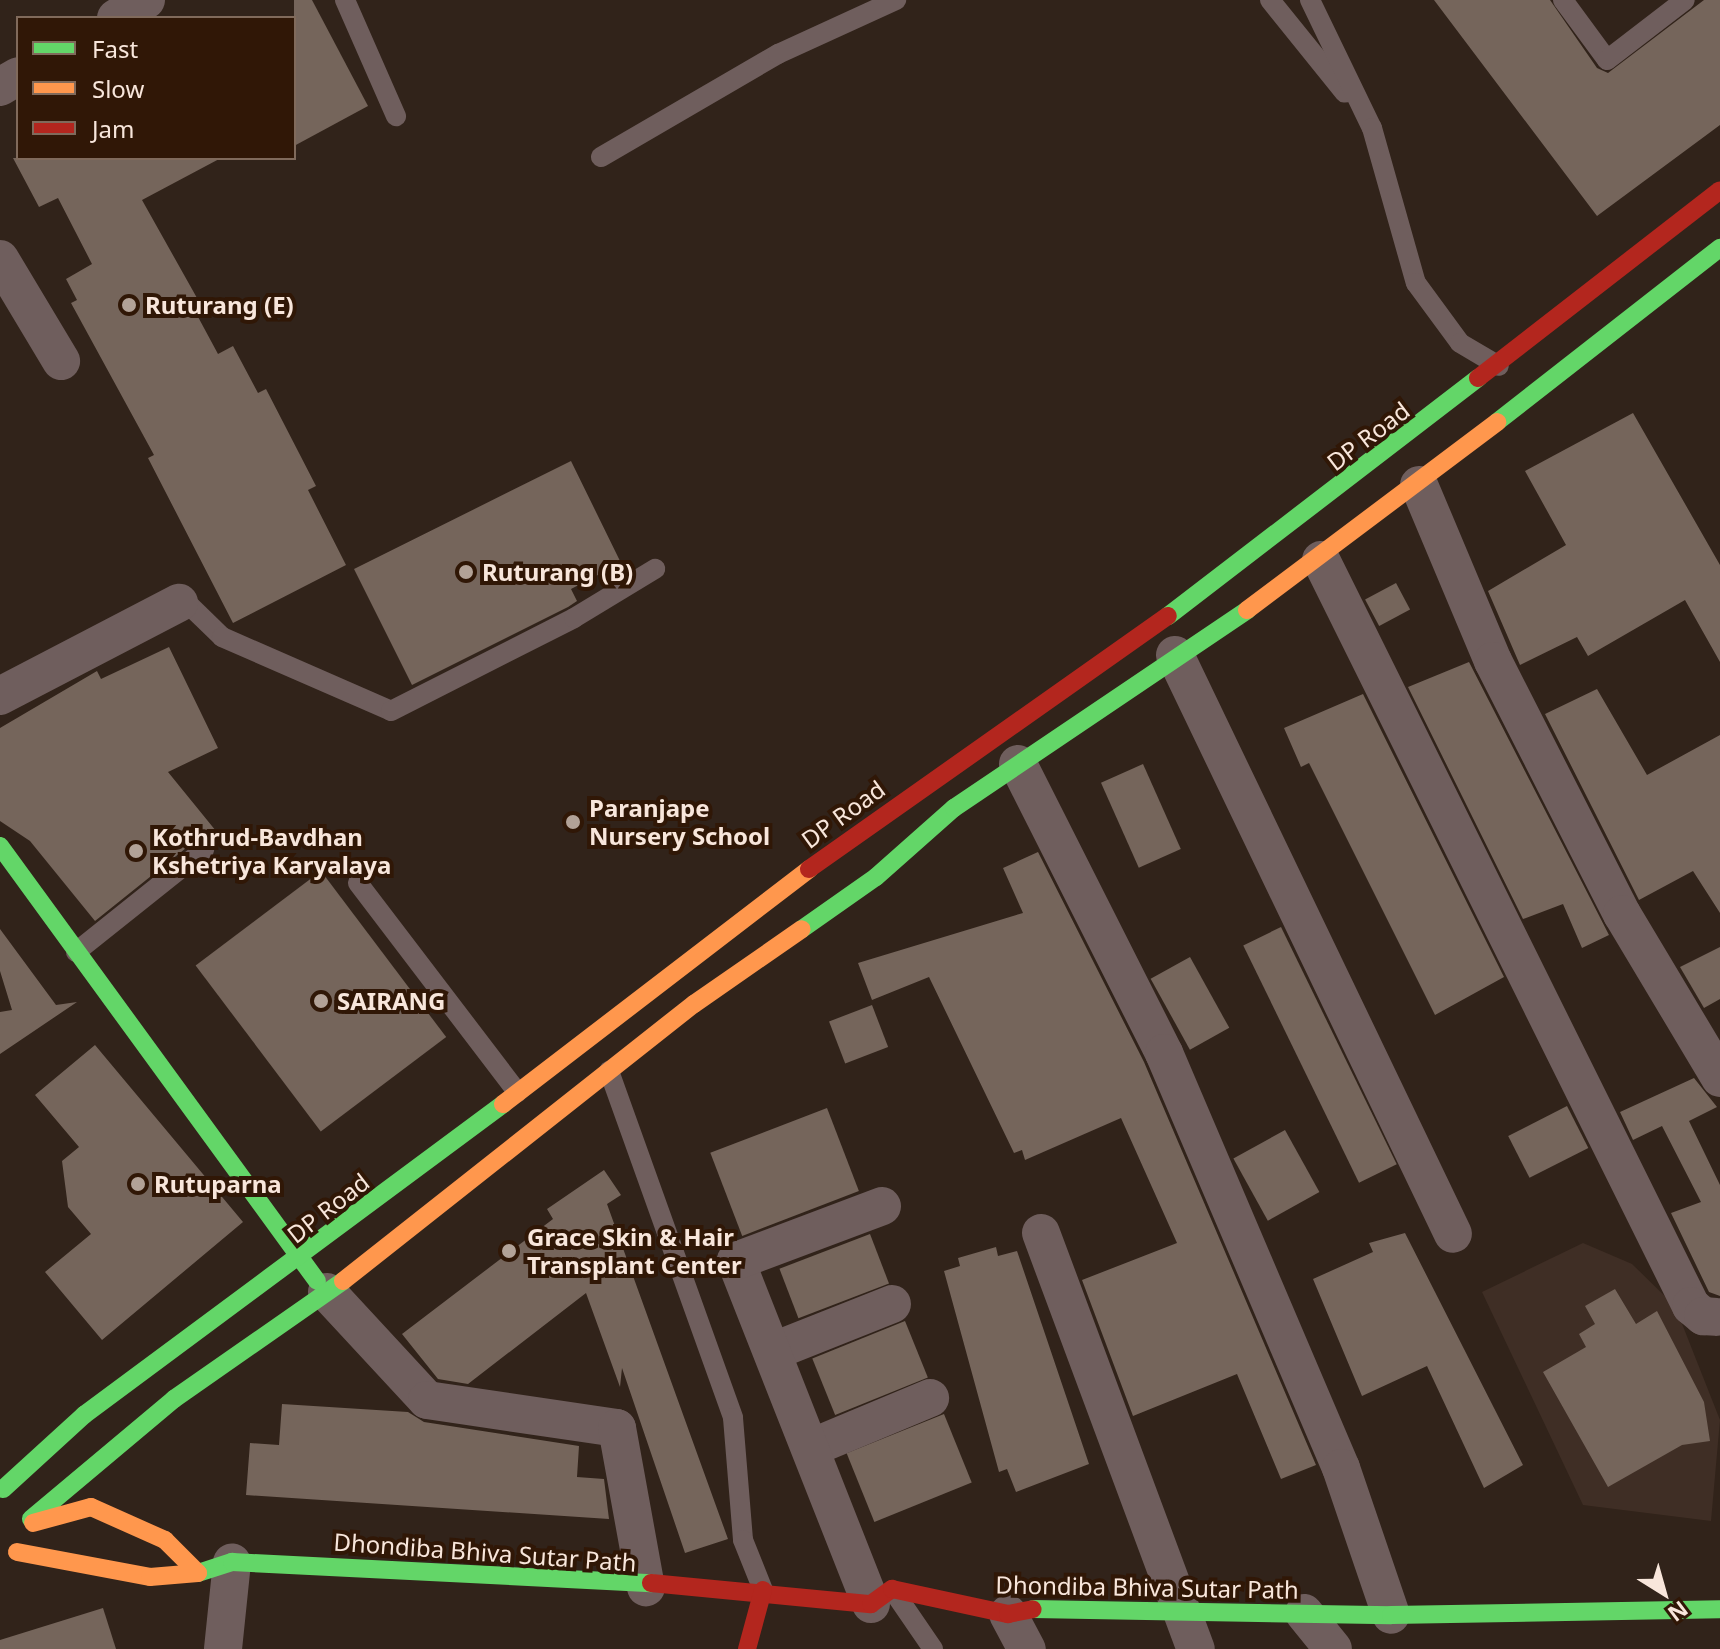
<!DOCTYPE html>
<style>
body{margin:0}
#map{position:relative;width:1720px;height:1649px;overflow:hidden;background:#31231a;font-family:"Noto Sans",sans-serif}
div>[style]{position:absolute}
.medical>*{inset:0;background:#3f2e25}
.building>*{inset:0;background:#75655b;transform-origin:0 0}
.lane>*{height:20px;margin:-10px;padding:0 10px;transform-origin:10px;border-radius:10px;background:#6f5e5d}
.street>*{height:38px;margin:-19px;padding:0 19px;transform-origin:19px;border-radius:19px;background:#6f5e5d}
.fast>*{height:18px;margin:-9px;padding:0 9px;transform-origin:9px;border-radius:9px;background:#63d668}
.slow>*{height:18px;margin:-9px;padding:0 9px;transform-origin:9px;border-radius:9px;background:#ff974d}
.jam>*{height:18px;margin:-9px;padding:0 9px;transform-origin:9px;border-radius:9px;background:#b3261e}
.dots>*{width:22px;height:22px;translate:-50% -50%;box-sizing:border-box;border:4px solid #301706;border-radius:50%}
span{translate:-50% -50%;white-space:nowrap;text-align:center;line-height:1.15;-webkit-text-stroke:8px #301706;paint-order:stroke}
.poi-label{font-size:24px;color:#f8e6db;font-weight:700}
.left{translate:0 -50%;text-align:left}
.street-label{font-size:24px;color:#f8e6db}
.legend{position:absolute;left:16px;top:16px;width:280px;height:144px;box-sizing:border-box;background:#301706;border:2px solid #806a5b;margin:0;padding:10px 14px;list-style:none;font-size:24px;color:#f8e6db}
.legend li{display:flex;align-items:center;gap:16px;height:40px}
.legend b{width:40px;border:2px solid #806a5b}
.north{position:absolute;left:1624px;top:1553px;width:80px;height:80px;-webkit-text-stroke:6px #301706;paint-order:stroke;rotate:143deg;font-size:22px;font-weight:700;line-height:32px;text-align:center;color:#f8e6db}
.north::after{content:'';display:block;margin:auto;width:28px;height:36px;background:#f8e6db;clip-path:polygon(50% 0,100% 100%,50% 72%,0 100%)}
</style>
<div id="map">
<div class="medical">
<div style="clip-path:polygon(1583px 1243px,1632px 1264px,1675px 1306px,1720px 1420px,1711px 1521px,1583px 1505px,1482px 1292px)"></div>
</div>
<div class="building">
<div style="clip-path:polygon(294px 0,312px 0,368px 106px,294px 146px)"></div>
<div style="clip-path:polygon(1434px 0,1550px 0,1597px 68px,1608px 73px,1704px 0,1720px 0,1720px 125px,1597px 216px)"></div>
<div style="clip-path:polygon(13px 158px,221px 158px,142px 200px,197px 298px,190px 302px,218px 354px,233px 346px,258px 393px,266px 389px,316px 486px,308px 490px,346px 565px,233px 623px,148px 458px,154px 455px,71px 303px,77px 300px,66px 279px,92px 264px,58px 198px,39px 207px)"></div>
<div style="clip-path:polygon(1633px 413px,1720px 565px,1720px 662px,1685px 600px,1588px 656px,1577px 637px,1520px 665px,1488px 591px,1566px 545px,1525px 471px)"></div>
<div style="clip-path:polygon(571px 461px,621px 563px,571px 589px,577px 601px,568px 607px,412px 685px,354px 569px)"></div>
<div style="left:1396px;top:583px;width:30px;height:35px;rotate:62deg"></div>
<div style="clip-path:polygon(169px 647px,218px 748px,168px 772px,216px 831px,196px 840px,95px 921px,30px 841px,0 821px,0 728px,97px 671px,101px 679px)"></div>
<div style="clip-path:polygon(1469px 662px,1609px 935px,1582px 948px,1563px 904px,1523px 919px,1408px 687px)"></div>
<div style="clip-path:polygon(1597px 689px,1647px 775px,1720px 735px,1720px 913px,1693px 871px,1639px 900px,1545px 714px)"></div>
<div style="clip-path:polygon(1363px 694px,1504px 977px,1435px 1015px,1309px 763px,1301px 767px,1284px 728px)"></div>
<div style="left:1143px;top:764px;width:93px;height:46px;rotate:66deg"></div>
<div style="clip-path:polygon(1038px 852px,1144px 1062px,1316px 1465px,1281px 1479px,1237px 1374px,1133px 1416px,1082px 1280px,1177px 1243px,1121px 1118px,1025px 1160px,1022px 1150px,1014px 1153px,929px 977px,872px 1000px,858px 963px,1023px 913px,1003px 868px)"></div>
<div style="left:321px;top:871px;width:208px;height:157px;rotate:53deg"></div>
<div style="left:1281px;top:927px;width:264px;height:42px;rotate:64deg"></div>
<div style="clip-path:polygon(0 929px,56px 1005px,77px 1002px,0 1054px,0 1012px,12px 1010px,0 971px)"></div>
<div style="clip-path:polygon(1720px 947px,1720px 999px,1704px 1008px,1680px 967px)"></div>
<div style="left:1190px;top:957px;width:81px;height:45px;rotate:61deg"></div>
<div style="left:872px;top:1005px;width:45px;height:46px;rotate:69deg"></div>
<div style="clip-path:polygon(95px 1045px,243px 1222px,102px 1340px,45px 1272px,91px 1234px,68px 1207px,62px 1161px,79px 1147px,35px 1095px)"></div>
<div style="clip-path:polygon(1694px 1078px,1717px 1107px,1689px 1121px,1720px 1185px,1720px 1296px,1709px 1292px,1671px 1213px,1701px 1202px,1662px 1126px,1633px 1140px,1620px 1112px)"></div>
<div style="left:1567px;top:1106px;width:47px;height:66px;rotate:63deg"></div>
<div style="left:827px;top:1108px;width:89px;height:125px;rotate:69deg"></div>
<div style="left:1285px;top:1130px;width:71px;height:59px;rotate:61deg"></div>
<div style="clip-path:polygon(604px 1170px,621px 1195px,607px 1204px,728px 1539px,685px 1553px,622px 1368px,620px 1387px,586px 1293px,468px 1384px,438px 1379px,402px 1334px,553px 1219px,547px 1209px)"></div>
<div style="clip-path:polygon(1405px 1233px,1523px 1465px,1484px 1488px,1427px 1366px,1362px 1396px,1313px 1279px,1373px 1252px,1369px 1243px)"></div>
<div style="left:870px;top:1234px;width:53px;height:97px;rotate:69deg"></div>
<div style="clip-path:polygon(996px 1247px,998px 1256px,1017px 1251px,1089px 1464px,1016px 1492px,1007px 1469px,999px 1472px,944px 1271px,960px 1266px,958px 1258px)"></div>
<div style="clip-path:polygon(1615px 1289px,1636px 1324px,1657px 1311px,1704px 1402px,1710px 1441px,1682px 1445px,1608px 1487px,1543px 1372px,1586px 1347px,1579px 1334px,1595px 1324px,1585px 1306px)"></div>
<div style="left:905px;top:1321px;width:61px;height:100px;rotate:68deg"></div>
<div style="clip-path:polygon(282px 1404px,408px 1412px,424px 1422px,579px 1446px,577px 1477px,604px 1479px,609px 1519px,246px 1495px,250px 1443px,279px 1445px)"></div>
<div style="left:944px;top:1414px;width:74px;height:105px;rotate:68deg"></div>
<div style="clip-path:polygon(103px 1608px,116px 1649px,0 1649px,0 1640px)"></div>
</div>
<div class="lane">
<div style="left:345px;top:0;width:127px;rotate:66.3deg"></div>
<div style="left:1270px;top:0;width:119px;rotate:51.1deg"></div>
<div style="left:1310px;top:0;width:142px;rotate:64.2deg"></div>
<div style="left:1372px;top:128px;width:161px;rotate:74.2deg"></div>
<div style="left:1416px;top:283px;width:74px;rotate:53.7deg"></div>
<div style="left:1460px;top:343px;width:45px;rotate:30.5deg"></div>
<div style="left:1563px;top:0;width:74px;rotate:53.7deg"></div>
<div style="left:1607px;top:60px;width:98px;rotate:-37.6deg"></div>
<div style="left:601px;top:157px;width:205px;rotate:-30.2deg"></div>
<div style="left:778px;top:54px;width:130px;rotate:-24.6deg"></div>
<div style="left:179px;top:603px;width:6px;rotate:-31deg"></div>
<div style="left:184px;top:600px;width:53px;rotate:44.2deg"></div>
<div style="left:222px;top:637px;width:184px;rotate:23.6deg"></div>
<div style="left:391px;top:711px;width:205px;rotate:-26.9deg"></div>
<div style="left:574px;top:618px;width:95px;rotate:-31.2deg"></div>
<div style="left:358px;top:883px;width:263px;rotate:52.7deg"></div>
<div style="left:76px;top:952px;width:164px;rotate:-38.6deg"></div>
<div style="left:609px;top:1071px;width:368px;rotate:70.3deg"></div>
<div style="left:733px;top:1418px;width:122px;rotate:85.3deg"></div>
<div style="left:743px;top:1540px;width:54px;rotate:68.2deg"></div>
<div style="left:894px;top:1592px;width:69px;rotate:55.6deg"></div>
</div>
<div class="street">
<div style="left:116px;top:18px;width:35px;rotate:-31deg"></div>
<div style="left:0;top:87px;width:21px;rotate:-31deg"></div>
<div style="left:0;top:259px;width:119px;rotate:59.1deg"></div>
<div style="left:1419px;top:485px;width:191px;rotate:67.2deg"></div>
<div style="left:1493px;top:661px;width:284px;rotate:63deg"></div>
<div style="left:1622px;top:914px;width:191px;rotate:59.1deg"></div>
<div style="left:1321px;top:560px;width:833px;rotate:63.62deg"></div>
<div style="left:1691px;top:1306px;width:16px;rotate:40deg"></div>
<div style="left:1703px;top:1316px;width:13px;rotate:4deg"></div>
<div style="left:1175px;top:655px;width:642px;rotate:64.35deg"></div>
<div style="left:0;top:696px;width:202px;rotate:-27.5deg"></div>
<div style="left:1018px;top:764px;width:324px;rotate:63.2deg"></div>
<div style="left:1164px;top:1053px;width:451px;rotate:66.9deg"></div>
<div style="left:1341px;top:1468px;width:155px;rotate:71.2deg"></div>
<div style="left:1041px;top:1233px;width:444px;rotate:69.6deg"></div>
<div style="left:327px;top:1292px;width:147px;rotate:47.2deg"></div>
<div style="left:427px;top:1400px;width:192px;rotate:8.4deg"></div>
<div style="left:617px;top:1428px;width:162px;rotate:79.7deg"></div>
<div style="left:774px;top:1351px;width:127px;rotate:-21.7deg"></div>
<div style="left:813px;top:1447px;width:127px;rotate:-22.7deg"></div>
<div style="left:871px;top:1604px;width:369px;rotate:-111.5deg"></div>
<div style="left:736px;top:1261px;width:156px;rotate:-20.6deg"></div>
<div style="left:1304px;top:1613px;width:46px;rotate:51.1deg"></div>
<div style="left:1008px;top:1614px;width:40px;rotate:62deg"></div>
<div style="left:223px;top:1649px;width:87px;rotate:-84.1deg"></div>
</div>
<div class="fast">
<div style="left:1497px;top:422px;width:283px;rotate:-38deg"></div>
<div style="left:1168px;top:616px;width:391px;rotate:-37.5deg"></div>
<div style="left:0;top:846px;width:538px;rotate:53.92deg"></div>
<div style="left:802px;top:929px;width:90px;rotate:-35.1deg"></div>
<div style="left:876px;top:877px;width:104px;rotate:-41.5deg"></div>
<div style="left:954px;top:808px;width:354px;rotate:-34deg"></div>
<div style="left:3px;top:1489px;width:110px;rotate:-42.4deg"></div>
<div style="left:84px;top:1415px;width:522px;rotate:-36.58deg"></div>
<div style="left:31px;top:1519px;width:187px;rotate:-40deg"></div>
<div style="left:174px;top:1399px;width:206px;rotate:-34.9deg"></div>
<div style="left:198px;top:1573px;width:36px;rotate:-18deg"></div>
<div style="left:232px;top:1562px;width:420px;rotate:2.9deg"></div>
<div style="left:1033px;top:1609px;width:358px;rotate:1deg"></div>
<div style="left:1391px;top:1615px;width:329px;rotate:-1deg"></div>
</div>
<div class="slow">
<div style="left:1247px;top:610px;width:313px;rotate:-36.9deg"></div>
<div style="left:503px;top:1104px;width:386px;rotate:-37.5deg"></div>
<div style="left:343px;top:1281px;width:447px;rotate:-38.3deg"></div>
<div style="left:694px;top:1004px;width:131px;rotate:-34.8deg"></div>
<div style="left:17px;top:1552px;width:135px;rotate:10.6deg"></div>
<div style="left:150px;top:1577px;width:48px;rotate:-4.8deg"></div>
<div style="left:198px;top:1573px;width:47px;rotate:-135deg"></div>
<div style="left:165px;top:1540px;width:81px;rotate:-156deg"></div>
<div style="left:91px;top:1507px;width:60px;rotate:164.6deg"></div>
</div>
<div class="jam">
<div style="left:1478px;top:378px;width:306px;rotate:-37.8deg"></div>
<div style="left:809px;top:869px;width:439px;rotate:-35.2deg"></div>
<div style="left:651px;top:1583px;width:221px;rotate:5.5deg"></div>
<div style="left:871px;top:1604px;width:26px;rotate:-36deg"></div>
<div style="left:892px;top:1589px;width:119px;rotate:12.2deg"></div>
<div style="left:1008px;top:1614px;width:25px;rotate:-11deg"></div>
<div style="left:747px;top:1649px;width:61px;rotate:-74.8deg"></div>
</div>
<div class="dots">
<div style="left:129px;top:305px;background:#b2a297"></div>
<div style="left:466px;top:572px;background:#b2a297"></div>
<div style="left:573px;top:822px;background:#b2a297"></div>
<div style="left:136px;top:851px;background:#b2a297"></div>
<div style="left:321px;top:1001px;background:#b2a297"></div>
<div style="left:138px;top:1184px;background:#b2a297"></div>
<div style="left:509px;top:1251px;background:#b2a297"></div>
</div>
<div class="poi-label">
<span class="left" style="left:145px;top:305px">Ruturang (E)</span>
<span class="left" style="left:482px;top:572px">Ruturang (B)</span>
<span class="left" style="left:589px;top:822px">Paranjape<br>Nursery School</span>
<span class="left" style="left:152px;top:851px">Kothrud-Bavdhan<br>Kshetriya Karyalaya</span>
<span class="left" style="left:337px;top:1001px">SAIRANG</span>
<span class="left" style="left:154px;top:1184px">Rutuparna</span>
<span class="left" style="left:527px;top:1251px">Grace Skin &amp; Hair<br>Transplant Center</span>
</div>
<div class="street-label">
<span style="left:1368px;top:436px;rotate:-37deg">DP Road</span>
<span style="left:843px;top:814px;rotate:-36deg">DP Road</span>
<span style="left:328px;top:1208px;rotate:-38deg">DP Road</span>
<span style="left:485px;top:1552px;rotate:4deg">Dhondiba Bhiva Sutar Path</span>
<span style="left:1147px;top:1587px;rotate:1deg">Dhondiba Bhiva Sutar Path</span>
</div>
<ul class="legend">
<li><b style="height:10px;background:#63d668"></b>Fast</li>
<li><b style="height:10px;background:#ff974d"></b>Slow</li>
<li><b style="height:10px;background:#b3261e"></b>Jam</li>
</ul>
<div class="north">N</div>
</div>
